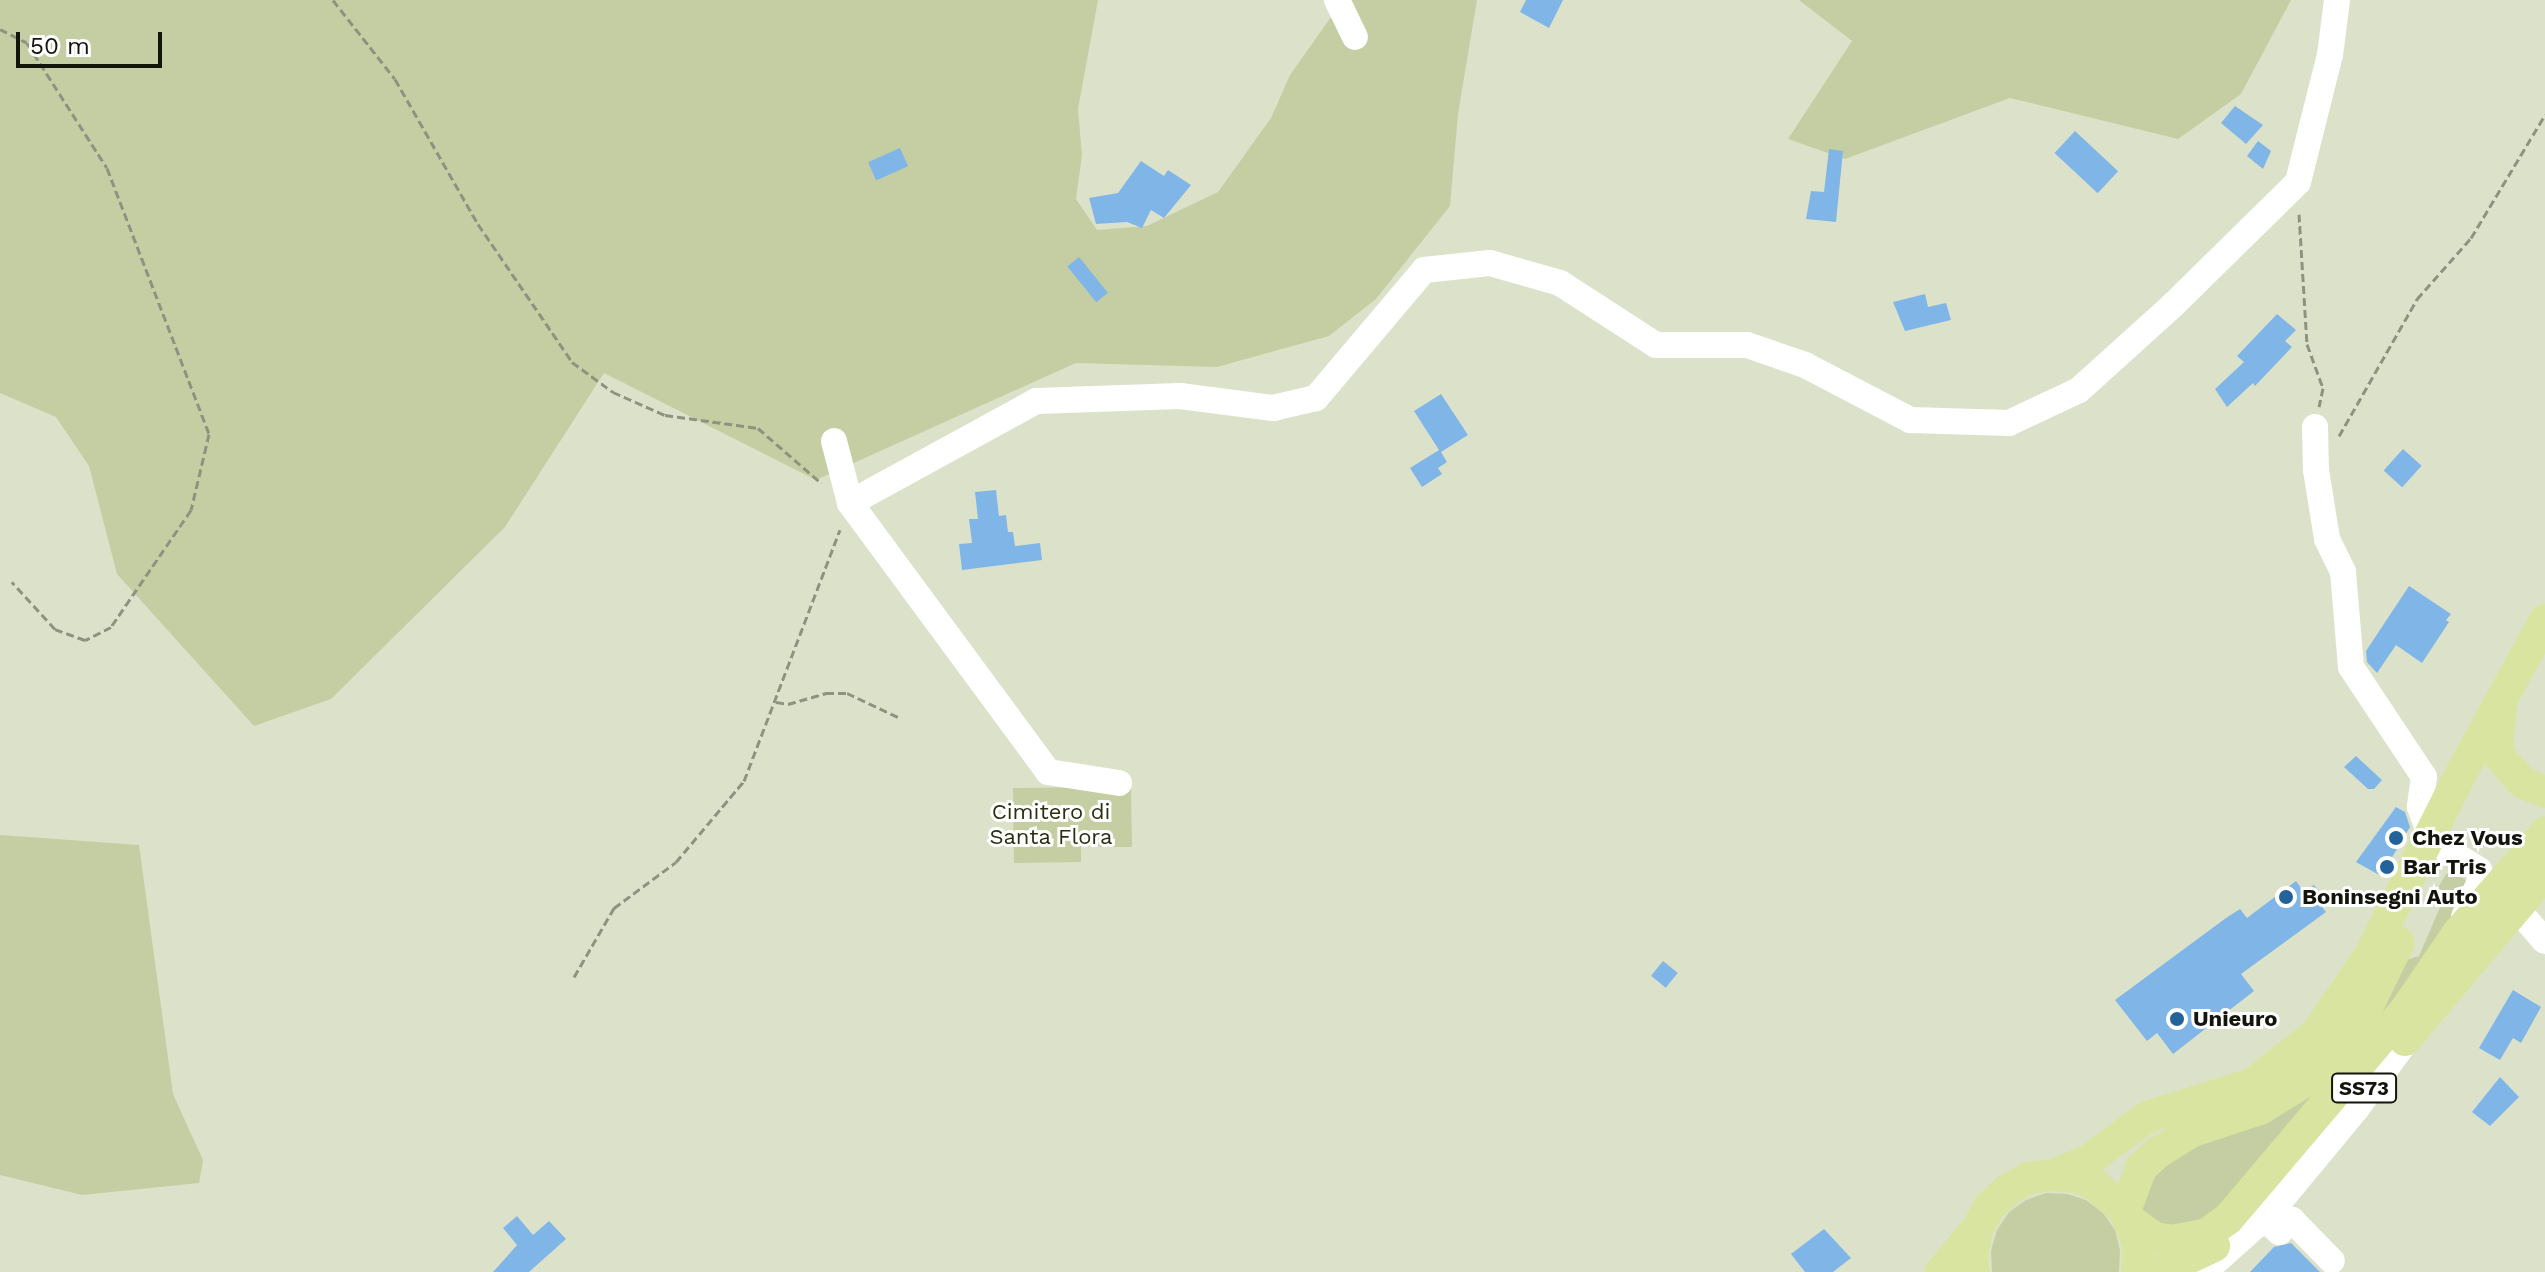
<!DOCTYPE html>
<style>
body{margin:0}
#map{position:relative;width:2545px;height:1272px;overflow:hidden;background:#dce2ca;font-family:"Work Sans",sans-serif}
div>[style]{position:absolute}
.green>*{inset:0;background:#c4cea2}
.building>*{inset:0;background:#80b5e8;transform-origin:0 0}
.path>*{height:3px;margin-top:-1.5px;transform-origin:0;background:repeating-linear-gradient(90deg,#8e9381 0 8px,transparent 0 12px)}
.minor>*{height:26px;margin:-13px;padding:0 13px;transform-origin:13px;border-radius:13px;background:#fff}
.major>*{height:32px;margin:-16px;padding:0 16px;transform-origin:16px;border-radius:16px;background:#d9e4a0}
.dots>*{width:22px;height:22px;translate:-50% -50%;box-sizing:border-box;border:4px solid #fff;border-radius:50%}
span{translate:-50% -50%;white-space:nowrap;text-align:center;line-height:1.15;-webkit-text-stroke:6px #fff;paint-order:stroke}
.shield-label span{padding:2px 6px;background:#fff;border:2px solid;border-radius:6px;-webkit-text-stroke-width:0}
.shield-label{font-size:20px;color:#13150d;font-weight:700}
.park-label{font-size:22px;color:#2a2f11}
.poi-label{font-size:22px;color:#13150d;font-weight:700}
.left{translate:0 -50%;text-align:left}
.scale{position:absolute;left:16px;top:32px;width:146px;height:36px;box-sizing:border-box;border:4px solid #13150d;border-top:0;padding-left:10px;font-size:24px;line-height:28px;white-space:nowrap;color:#13150d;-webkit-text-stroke:6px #fff;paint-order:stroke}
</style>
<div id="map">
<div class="green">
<div style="clip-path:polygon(0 0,1098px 0,1078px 109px,1082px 155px,1076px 199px,1097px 230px,1147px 226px,1218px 192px,1271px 118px,1290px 75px,1343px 0,1477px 0,1458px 114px,1450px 206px,1376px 299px,1329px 336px,1217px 367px,1076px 363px,816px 480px,604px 373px,505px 527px,331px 699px,254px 726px,117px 574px,89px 466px,56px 417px,0 393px)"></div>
<div style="clip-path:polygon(1799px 0,2291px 0,2241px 94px,2178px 139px,2010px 98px,1845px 159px,1788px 139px,1852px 41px)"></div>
<div style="clip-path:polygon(1131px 787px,1132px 847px,1081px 847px,1081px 862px,1014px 863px,1013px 788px)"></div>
<div style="clip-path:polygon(0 835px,139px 845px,173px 1094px,203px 1160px,199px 1183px,82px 1195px,0 1175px)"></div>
<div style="clip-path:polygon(2454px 872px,2469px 883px,2447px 935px,2306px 1114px,2206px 1222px,2177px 1231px,2142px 1216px,2142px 1181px,2393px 964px,2419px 956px,2441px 905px,2439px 886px,2446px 874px)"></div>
<div style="clip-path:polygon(2046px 1193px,2067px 1194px,2086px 1200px,2103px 1213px,2115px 1230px,2120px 1250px,2119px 1272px,1992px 1272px,1991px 1251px,1997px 1230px,2009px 1212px,2026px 1200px)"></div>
</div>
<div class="building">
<div style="clip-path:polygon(1526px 0,1563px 0,1549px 28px,1520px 12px)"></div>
<div style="clip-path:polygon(2235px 106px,2263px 125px,2246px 144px,2221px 123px)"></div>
<div style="left:2075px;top:131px;width:59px;height:30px;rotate:43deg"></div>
<div style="clip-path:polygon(2258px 141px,2271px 151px,2263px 169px,2247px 156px)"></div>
<div style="left:900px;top:148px;width:20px;height:35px;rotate:66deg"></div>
<div style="clip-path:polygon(1829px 149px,1843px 151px,1836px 222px,1806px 219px,1811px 191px,1824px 192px)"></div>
<div style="clip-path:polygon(1141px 161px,1164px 176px,1168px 170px,1191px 185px,1164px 218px,1151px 210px,1142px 228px,1127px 222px,1096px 224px,1089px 198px,1118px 193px)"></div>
<div style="left:1079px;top:257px;width:46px;height:15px;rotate:51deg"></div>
<div style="clip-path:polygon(1925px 294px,1928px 307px,1946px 303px,1951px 320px,1905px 331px,1893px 302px)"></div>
<div style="clip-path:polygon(2277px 314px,2296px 330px,2285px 341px,2292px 347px,2255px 386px,2253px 383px,2227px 407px,2215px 389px,2244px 362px,2237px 356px)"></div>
<div style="clip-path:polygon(1441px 394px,1468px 435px,1441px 452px,1447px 462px,1438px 468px,1442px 474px,1422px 487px,1410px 468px,1439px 450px,1414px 411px)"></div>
<div style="left:2403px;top:449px;width:25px;height:29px;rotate:42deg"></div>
<div style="clip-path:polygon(996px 490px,999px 516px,1006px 515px,1008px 532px,1013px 532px,1015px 546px,1040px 543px,1042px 560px,962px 570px,959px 544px,972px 543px,969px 519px,978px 519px,975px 492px)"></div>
<div style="clip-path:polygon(2409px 586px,2451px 614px,2446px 620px,2449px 622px,2422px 663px,2396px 645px,2377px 673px,2367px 662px,2366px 651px)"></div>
<div style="clip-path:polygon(2356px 756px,2382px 780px,2374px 789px,2368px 789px,2344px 767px)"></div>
<div style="clip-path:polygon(2396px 807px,2405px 812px,2410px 827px,2381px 876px,2356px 862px)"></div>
<div style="clip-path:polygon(2296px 881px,2304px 892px,2314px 885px,2327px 902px,2322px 907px,2326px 912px,2241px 974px,2254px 991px,2173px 1054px,2157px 1033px,2147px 1041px,2115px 1000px,2226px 918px,2240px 909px,2247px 918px)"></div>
<div style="left:1663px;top:961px;width:19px;height:19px;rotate:39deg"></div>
<div style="clip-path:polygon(2513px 990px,2541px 1007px,2521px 1043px,2513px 1038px,2500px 1060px,2479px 1048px)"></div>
<div style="clip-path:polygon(2500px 1077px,2519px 1097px,2490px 1126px,2472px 1112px)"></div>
<div style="clip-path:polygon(517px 1216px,533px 1235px,549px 1221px,566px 1239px,529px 1272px,493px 1272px,517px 1245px,503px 1228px)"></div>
<div style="clip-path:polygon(1824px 1229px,1851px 1258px,1833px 1272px,1805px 1272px,1791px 1254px)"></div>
<div style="clip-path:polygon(2291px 1243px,2320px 1272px,2250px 1272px,2274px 1247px)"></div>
</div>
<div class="path">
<div style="left:333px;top:0;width:100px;rotate:51.9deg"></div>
<div style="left:395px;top:79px;width:167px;rotate:60.2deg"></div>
<div style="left:478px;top:224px;width:167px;rotate:55.7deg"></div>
<div style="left:572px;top:362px;width:51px;rotate:36.2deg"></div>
<div style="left:613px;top:392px;width:57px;rotate:23.9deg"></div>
<div style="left:665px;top:415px;width:94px;rotate:8deg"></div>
<div style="left:758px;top:428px;width:84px;rotate:41.1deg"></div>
<div style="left:0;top:29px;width:30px;rotate:27deg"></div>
<div style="left:27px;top:43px;width:148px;rotate:57.4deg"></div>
<div style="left:107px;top:168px;width:285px;rotate:69deg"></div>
<div style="left:209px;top:434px;width:78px;rotate:103.3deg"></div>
<div style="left:191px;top:510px;width:142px;rotate:124.4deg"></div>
<div style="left:111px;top:627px;width:29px;rotate:153deg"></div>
<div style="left:85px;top:640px;width:32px;rotate:-160deg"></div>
<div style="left:55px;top:629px;width:64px;rotate:-132.5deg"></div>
<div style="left:2299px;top:214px;width:130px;rotate:86.5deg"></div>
<div style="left:2307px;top:344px;width:47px;rotate:70deg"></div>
<div style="left:2323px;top:388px;width:19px;rotate:102deg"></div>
<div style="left:2339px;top:436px;width:158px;rotate:-60.3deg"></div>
<div style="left:2417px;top:299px;width:81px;rotate:-48.5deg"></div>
<div style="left:2471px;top:238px;width:144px;rotate:-59deg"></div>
<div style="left:776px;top:702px;width:12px;rotate:9deg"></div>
<div style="left:788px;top:704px;width:40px;rotate:-16deg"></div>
<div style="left:826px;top:693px;width:21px"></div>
<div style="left:847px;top:693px;width:59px;rotate:25.3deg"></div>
<div style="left:574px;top:977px;width:80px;rotate:-59.9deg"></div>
<div style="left:614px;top:908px;width:77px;rotate:-36.6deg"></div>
<div style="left:676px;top:862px;width:106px;rotate:-50deg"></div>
<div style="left:744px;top:781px;width:269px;rotate:-69.1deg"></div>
</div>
<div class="minor">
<div style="left:1337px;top:0;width:41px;rotate:64.1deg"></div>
<div style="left:2315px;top:427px;width:43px;rotate:88.7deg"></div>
<div style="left:2316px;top:470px;width:70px;rotate:80.9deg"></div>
<div style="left:2327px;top:539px;width:37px;rotate:64deg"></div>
<div style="left:2343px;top:572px;width:95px;rotate:85.2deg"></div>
<div style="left:2351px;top:667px;width:132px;rotate:56.4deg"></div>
<div style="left:2424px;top:777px;width:30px;rotate:98deg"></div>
<div style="left:2420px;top:807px;width:29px;rotate:70deg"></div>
<div style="left:2430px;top:834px;width:20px;rotate:45deg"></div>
<div style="left:2444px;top:848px;width:41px;rotate:32.2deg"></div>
<div style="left:2479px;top:870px;width:11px;rotate:85deg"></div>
<div style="left:2480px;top:881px;width:39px;rotate:114deg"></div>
<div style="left:834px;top:441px;width:64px;rotate:75.5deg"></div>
<div style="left:850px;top:503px;width:334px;rotate:53.6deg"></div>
<div style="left:1048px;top:772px;width:72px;rotate:8.8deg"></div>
<div style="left:850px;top:503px;width:212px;rotate:-28.7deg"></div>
<div style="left:1036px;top:401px;width:144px;rotate:-2deg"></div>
<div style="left:1180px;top:396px;width:94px;rotate:7.4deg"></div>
<div style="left:1273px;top:408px;width:44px;rotate:-13.1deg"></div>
<div style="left:1316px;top:398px;width:167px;rotate:-49.8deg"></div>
<div style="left:1424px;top:270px;width:66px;rotate:-6.1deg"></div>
<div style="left:1490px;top:263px;width:73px;rotate:15.9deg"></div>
<div style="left:1560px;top:283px;width:114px;rotate:32.9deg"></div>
<div style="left:1656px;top:345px;width:91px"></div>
<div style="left:1747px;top:345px;width:61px;rotate:19deg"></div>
<div style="left:1805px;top:365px;width:119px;rotate:27.6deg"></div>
<div style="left:1910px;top:420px;width:99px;rotate:1.7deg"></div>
<div style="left:2009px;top:423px;width:77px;rotate:-25.2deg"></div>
<div style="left:2079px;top:390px;width:127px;rotate:-42.1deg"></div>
<div style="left:2173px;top:305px;width:175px;rotate:-44.5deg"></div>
<div style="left:2298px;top:182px;width:131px;rotate:-75.9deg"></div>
<div style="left:2330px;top:55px;width:55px;rotate:-82.7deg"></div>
<div style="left:2523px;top:916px;width:33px;rotate:49deg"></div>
<div style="left:2264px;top:1218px;width:21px;rotate:43deg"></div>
<div style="left:2279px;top:1232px;width:18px;rotate:-43deg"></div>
<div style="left:2292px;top:1220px;width:57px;rotate:45.7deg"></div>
<div style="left:2204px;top:1272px;width:90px;rotate:-41.8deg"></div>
<div style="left:2271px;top:1212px;width:135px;rotate:-50.4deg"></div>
<div style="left:2357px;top:1108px;width:97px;rotate:-53.8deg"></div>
</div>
<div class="major">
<div style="left:2501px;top:711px;width:28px;rotate:98deg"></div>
<div style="left:2497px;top:739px;width:17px;rotate:83deg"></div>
<div style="left:2499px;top:756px;width:36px;rotate:48deg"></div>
<div style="left:2523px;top:783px;width:24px;rotate:22deg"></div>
<div style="left:2405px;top:1040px;width:217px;rotate:-49.9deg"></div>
<div style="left:2054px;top:1175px;width:38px;rotate:-23deg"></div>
<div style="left:2089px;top:1160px;width:72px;rotate:-36.6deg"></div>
<div style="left:2147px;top:1117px;width:110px;rotate:-17.4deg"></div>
<div style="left:2252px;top:1084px;width:81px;rotate:-38deg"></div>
<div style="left:2316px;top:1034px;width:96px;rotate:-55.6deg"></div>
<div style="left:2370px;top:955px;width:197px;rotate:-63.4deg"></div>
<div style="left:2458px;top:779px;width:181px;rotate:-61.3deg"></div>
<div style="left:2125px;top:1211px;width:46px;rotate:-69.6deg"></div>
<div style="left:2141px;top:1168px;width:22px;rotate:-43deg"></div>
<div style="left:2157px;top:1153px;width:39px;rotate:-32deg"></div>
<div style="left:2190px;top:1132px;width:74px;rotate:-18.2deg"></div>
<div style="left:2260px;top:1109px;width:61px;rotate:-31.6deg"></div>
<div style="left:2312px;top:1077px;width:69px;rotate:-48deg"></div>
<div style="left:2358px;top:1026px;width:93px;rotate:-64deg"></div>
<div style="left:2131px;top:1221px;width:29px;rotate:36deg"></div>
<div style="left:2154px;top:1238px;width:18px;rotate:9deg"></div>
<div style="left:2172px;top:1241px;width:36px;rotate:-11deg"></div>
<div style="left:2207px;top:1234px;width:26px;rotate:-36deg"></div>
<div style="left:2228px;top:1219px;width:275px;rotate:-49.7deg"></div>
<div style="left:2406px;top:1009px;width:92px;rotate:-55.6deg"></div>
<div style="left:2458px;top:933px;width:133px;rotate:-49deg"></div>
<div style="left:1941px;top:1272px;width:53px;rotate:-50.3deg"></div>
<div style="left:1974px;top:1272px;width:15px;rotate:-98deg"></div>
<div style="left:1972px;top:1257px;width:28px;rotate:-80deg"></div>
<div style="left:1977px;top:1229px;width:25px;rotate:-61deg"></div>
<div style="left:1989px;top:1207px;width:25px;rotate:-43deg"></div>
<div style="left:2007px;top:1190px;width:25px;rotate:-29deg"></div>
<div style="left:2029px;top:1178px;width:25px;rotate:-7deg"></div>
<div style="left:2054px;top:1175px;width:21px;rotate:5deg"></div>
<div style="left:2075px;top:1177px;width:20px;rotate:20deg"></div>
<div style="left:2094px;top:1184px;width:41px;rotate:41.1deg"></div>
<div style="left:2125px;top:1211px;width:35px;rotate:68deg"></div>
<div style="left:2138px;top:1244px;width:28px;rotate:92deg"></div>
<div style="left:2159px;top:1272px;width:61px;rotate:-25.3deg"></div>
</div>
<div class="dots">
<div style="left:2396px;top:838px;background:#246399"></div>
<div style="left:2387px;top:867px;background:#246399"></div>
<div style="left:2286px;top:897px;background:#246399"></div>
<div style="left:2177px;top:1019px;background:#246399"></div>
</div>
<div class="shield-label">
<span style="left:2364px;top:1088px">SS73</span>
</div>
<div class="park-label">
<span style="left:1051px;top:824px">Cimitero di<br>Santa Flora</span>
</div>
<div class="poi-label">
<span class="left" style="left:2412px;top:838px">Chez Vous</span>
<span class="left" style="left:2403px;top:867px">Bar Tris</span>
<span class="left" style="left:2302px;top:897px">Boninsegni Auto</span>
<span class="left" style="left:2193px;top:1019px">Unieuro</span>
</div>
<div class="scale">50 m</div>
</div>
